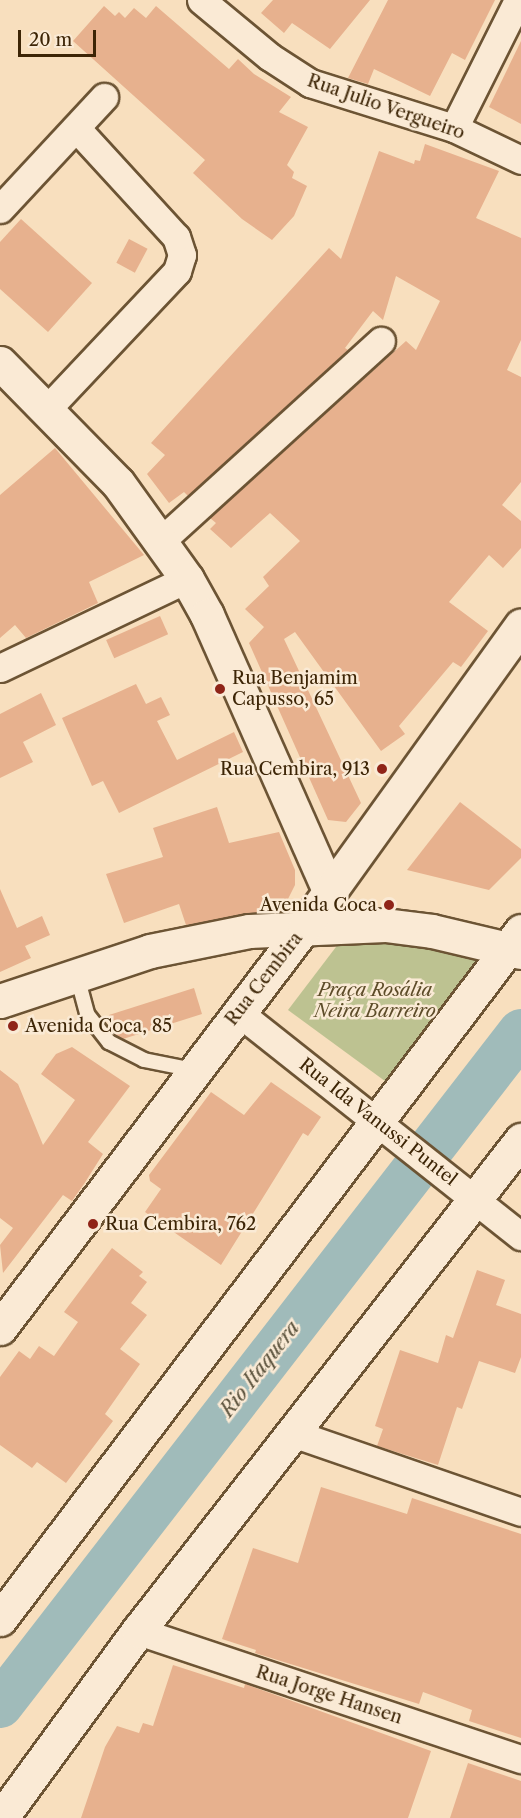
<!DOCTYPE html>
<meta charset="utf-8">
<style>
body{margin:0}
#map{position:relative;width:521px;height:1818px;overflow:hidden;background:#f8dfbe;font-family:"Libre Caslon Text",serif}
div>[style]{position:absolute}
.green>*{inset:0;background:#bdc291}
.river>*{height:46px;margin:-23px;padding:0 23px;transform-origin:23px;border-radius:23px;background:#a0bbba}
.building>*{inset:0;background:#e7b18e;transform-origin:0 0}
.roads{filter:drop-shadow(2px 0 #6c5434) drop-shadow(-2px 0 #6c5434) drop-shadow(0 2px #6c5434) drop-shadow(0 -2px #6c5434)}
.lane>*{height:14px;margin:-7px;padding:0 7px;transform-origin:7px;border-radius:7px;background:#faead5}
.street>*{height:27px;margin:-13.5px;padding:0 13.5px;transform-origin:13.5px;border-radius:13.5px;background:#faead5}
.secondary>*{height:33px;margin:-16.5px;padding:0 16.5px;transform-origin:16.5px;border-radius:16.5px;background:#faead5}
.dots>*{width:16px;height:16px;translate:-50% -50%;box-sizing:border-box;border:3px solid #faead5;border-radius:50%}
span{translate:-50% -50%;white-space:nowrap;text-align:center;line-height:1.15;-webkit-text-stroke:5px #faead5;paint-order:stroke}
.street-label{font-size:18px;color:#3d2506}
.poi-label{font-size:18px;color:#3d2506}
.left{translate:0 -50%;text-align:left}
.right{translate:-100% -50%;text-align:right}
.park-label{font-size:18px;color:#5d4c29;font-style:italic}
.water-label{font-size:20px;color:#5b523c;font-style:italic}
.scale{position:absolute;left:18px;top:30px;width:78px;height:27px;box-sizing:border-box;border:3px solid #3d2506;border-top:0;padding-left:8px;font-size:18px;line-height:21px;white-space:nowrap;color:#3d2506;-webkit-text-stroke:4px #faead5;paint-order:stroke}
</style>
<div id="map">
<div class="green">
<div style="clip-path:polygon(339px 943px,416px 944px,485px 954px,389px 1084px,288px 1010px)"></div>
</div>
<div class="river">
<div style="left:0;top:1705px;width:851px;rotate:-52.25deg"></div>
</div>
<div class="building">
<div style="clip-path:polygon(273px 0,370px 0,330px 49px,292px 23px,284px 33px,261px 13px)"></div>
<div style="clip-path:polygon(388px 0,495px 0,465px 60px,452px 53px,430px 96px,374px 69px,368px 84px,348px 78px)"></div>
<div style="clip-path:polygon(104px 6px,115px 16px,119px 12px,125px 18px,134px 8px,146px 18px,156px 6px,229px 69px,238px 59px,254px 74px,291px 97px,279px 112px,308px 127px,287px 165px,294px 172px,292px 178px,307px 186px,294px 216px,272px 240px,242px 219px,193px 173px,205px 160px,73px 41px)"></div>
<div style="clip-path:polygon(521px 41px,521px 124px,489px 107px)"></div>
<div style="clip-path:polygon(425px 144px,499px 171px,476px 218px,521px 238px,521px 340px,507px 370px,521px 377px,521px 482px,502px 505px,521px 521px,521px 548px,503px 568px,489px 555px,449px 602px,488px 631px,461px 667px,453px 662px,399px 726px,405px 734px,381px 751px,295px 632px,284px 639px,361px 803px,346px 822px,328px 820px,249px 643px,264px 627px,245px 609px,269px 586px,263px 577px,300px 541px,270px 513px,231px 548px,210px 529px,216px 523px,210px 518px,406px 341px,416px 350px,440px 301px,396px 276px,383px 320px,373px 311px,345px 348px,348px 350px,188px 496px,184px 492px,169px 503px,147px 474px,165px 455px,151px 443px,329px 248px,341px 259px,379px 151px,414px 164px,415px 160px,420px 161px)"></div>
<div style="clip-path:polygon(21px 219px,92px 283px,48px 332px,0 289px,0 242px)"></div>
<div style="left:129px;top:239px;width:21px;height:27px;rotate:28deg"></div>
<div style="clip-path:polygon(55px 448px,144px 555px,89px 582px,98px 603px,26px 638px,15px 625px,0 638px,0 495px)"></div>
<div style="left:160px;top:616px;width:20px;height:59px;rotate:66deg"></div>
<div style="clip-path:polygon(136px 684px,146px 704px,161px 697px,170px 715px,157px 721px,177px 760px,234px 732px,243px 752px,119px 813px,103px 781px,92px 786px,62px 718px)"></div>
<div style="clip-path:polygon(41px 693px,56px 725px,23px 742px,33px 762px,0 778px,0 714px)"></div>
<div style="clip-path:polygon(460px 802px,521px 849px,521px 858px,489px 890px,407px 870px)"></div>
<div style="clip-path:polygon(217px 807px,229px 843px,279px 832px,295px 870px,295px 885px,287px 901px,261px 912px,186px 925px,179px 904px,124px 923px,106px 874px,163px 857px,153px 828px)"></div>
<div style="clip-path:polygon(0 889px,17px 928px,42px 916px,50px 935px,25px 946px,31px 958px,0 972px)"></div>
<div style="clip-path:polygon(194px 988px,202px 1014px,123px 1039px,115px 1035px,109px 1015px)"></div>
<div style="clip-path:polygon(72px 1047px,130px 1086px,88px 1142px,103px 1154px,84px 1184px,72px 1201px,63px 1195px,3px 1273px,0 1245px,13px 1228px,0 1218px,0 1070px,18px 1084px,43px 1145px,75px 1100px,41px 1074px,56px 1054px)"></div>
<div style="clip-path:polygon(271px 1082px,321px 1117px,308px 1136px,303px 1133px,221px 1265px,145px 1212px,161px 1189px,150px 1181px,149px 1175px,211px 1092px,244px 1115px)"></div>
<div style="clip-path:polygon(112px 1248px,143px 1272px,139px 1276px,147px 1282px,131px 1303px,147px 1315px,120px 1349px,140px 1364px,105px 1414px,113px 1421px,66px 1483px,37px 1462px,32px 1468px,0 1445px,0 1377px,19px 1351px,30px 1359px,39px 1346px,54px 1356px,78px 1322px,64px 1312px)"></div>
<div style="clip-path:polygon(477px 1270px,505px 1280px,496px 1305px,521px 1314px,521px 1357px,515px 1373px,479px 1361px,462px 1409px,457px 1407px,438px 1465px,377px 1446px,383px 1429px,375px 1426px,400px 1350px,438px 1363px,446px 1335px,453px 1338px)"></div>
<div style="clip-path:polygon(321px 1487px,407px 1514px,412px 1498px,521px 1534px,521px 1738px,469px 1721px,472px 1710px,423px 1692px,419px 1704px,255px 1653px,256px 1650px,222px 1639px,253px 1548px,298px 1563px)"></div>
<div style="clip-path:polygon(173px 1665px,244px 1688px,245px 1684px,431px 1751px,408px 1818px,81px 1818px,105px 1747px,117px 1726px,139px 1733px,143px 1723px,153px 1726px)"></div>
<div style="clip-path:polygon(468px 1763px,521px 1781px,521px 1818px,450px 1818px)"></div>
</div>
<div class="roads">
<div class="lane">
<div style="left:77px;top:976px;width:39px;rotate:75deg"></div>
<div style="left:87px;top:1014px;width:36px;rotate:52deg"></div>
<div style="left:109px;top:1042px;width:39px;rotate:27deg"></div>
<div style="left:144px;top:1060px;width:51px;rotate:11.3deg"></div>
</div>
<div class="street">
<div style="left:201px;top:0;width:89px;rotate:39.6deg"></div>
<div style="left:270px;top:57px;width:48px;rotate:33deg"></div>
<div style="left:310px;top:83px;width:151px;rotate:17.4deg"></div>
<div style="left:454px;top:128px;width:74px;rotate:25.5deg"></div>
<div style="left:454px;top:128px;width:143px;rotate:-63.4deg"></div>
<div style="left:0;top:209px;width:153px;rotate:-47.1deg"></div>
<div style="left:48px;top:408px;width:188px;rotate:-46.7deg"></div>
<div style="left:177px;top:271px;width:17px;rotate:-73deg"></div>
<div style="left:182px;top:255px;width:19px;rotate:-108deg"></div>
<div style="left:176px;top:237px;width:148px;rotate:-132.5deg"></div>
<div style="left:162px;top:540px;width:296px;rotate:-42.3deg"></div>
<div style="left:0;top:668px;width:207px;rotate:-25.5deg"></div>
<div style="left:238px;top:1012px;width:361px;rotate:38.4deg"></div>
<div style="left:292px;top:1433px;width:242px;rotate:19deg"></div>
<div style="left:138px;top:1631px;width:404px;rotate:18.5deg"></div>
</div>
<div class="secondary">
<div style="left:0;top:363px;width:168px;rotate:45.5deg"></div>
<div style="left:118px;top:483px;width:118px;rotate:54.3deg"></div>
<div style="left:187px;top:579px;width:41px;rotate:60.9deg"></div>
<div style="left:207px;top:615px;width:303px;rotate:66.1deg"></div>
<div style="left:0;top:1001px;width:158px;rotate:-18.4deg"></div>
<div style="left:150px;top:951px;width:101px;rotate:-11.4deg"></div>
<div style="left:249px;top:931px;width:136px;rotate:-2.5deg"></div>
<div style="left:385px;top:925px;width:47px;rotate:7.3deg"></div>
<div style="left:432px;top:931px;width:91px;rotate:13.3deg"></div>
<div style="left:0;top:1328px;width:505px;rotate:-52.81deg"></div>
<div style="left:305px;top:926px;width:370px;rotate:-54.3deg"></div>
<div style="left:0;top:1619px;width:863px;rotate:-52.86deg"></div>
<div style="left:1px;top:1818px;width:232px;rotate:-53.8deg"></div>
<div style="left:138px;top:1631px;width:623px;rotate:-52.04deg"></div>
</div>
</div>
<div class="dots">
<div style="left:220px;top:689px;background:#8f2418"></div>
<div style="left:382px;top:769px;background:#8f2418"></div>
<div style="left:389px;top:905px;background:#8f2418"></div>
<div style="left:13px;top:1026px;background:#8f2418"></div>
<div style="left:93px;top:1224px;background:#8f2418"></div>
</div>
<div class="street-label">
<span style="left:386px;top:107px;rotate:19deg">Rua Julio Vergueiro</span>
<span style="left:264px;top:979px;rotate:-52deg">Rua Cembira</span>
<span style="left:378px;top:1122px;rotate:38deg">Rua Ida Vanussi Puntel</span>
<span style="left:329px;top:1695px;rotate:18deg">Rua Jorge Hansen</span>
</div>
<div class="poi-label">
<span class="left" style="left:232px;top:689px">Rua Benjamim<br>Capusso, 65</span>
<span class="right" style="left:370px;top:769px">Rua Cembira, 913</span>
<span class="right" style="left:377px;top:905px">Avenida Coca</span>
<span class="left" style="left:25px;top:1026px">Avenida Coca, 85</span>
<span class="left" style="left:105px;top:1224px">Rua Cembira, 762</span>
</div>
<div class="park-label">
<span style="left:375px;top:1001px">Praça Rosália<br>Neira Barreiro</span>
</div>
<div class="water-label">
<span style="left:260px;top:1369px;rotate:-52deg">Rio Itaquera</span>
</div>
<div class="scale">20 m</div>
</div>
